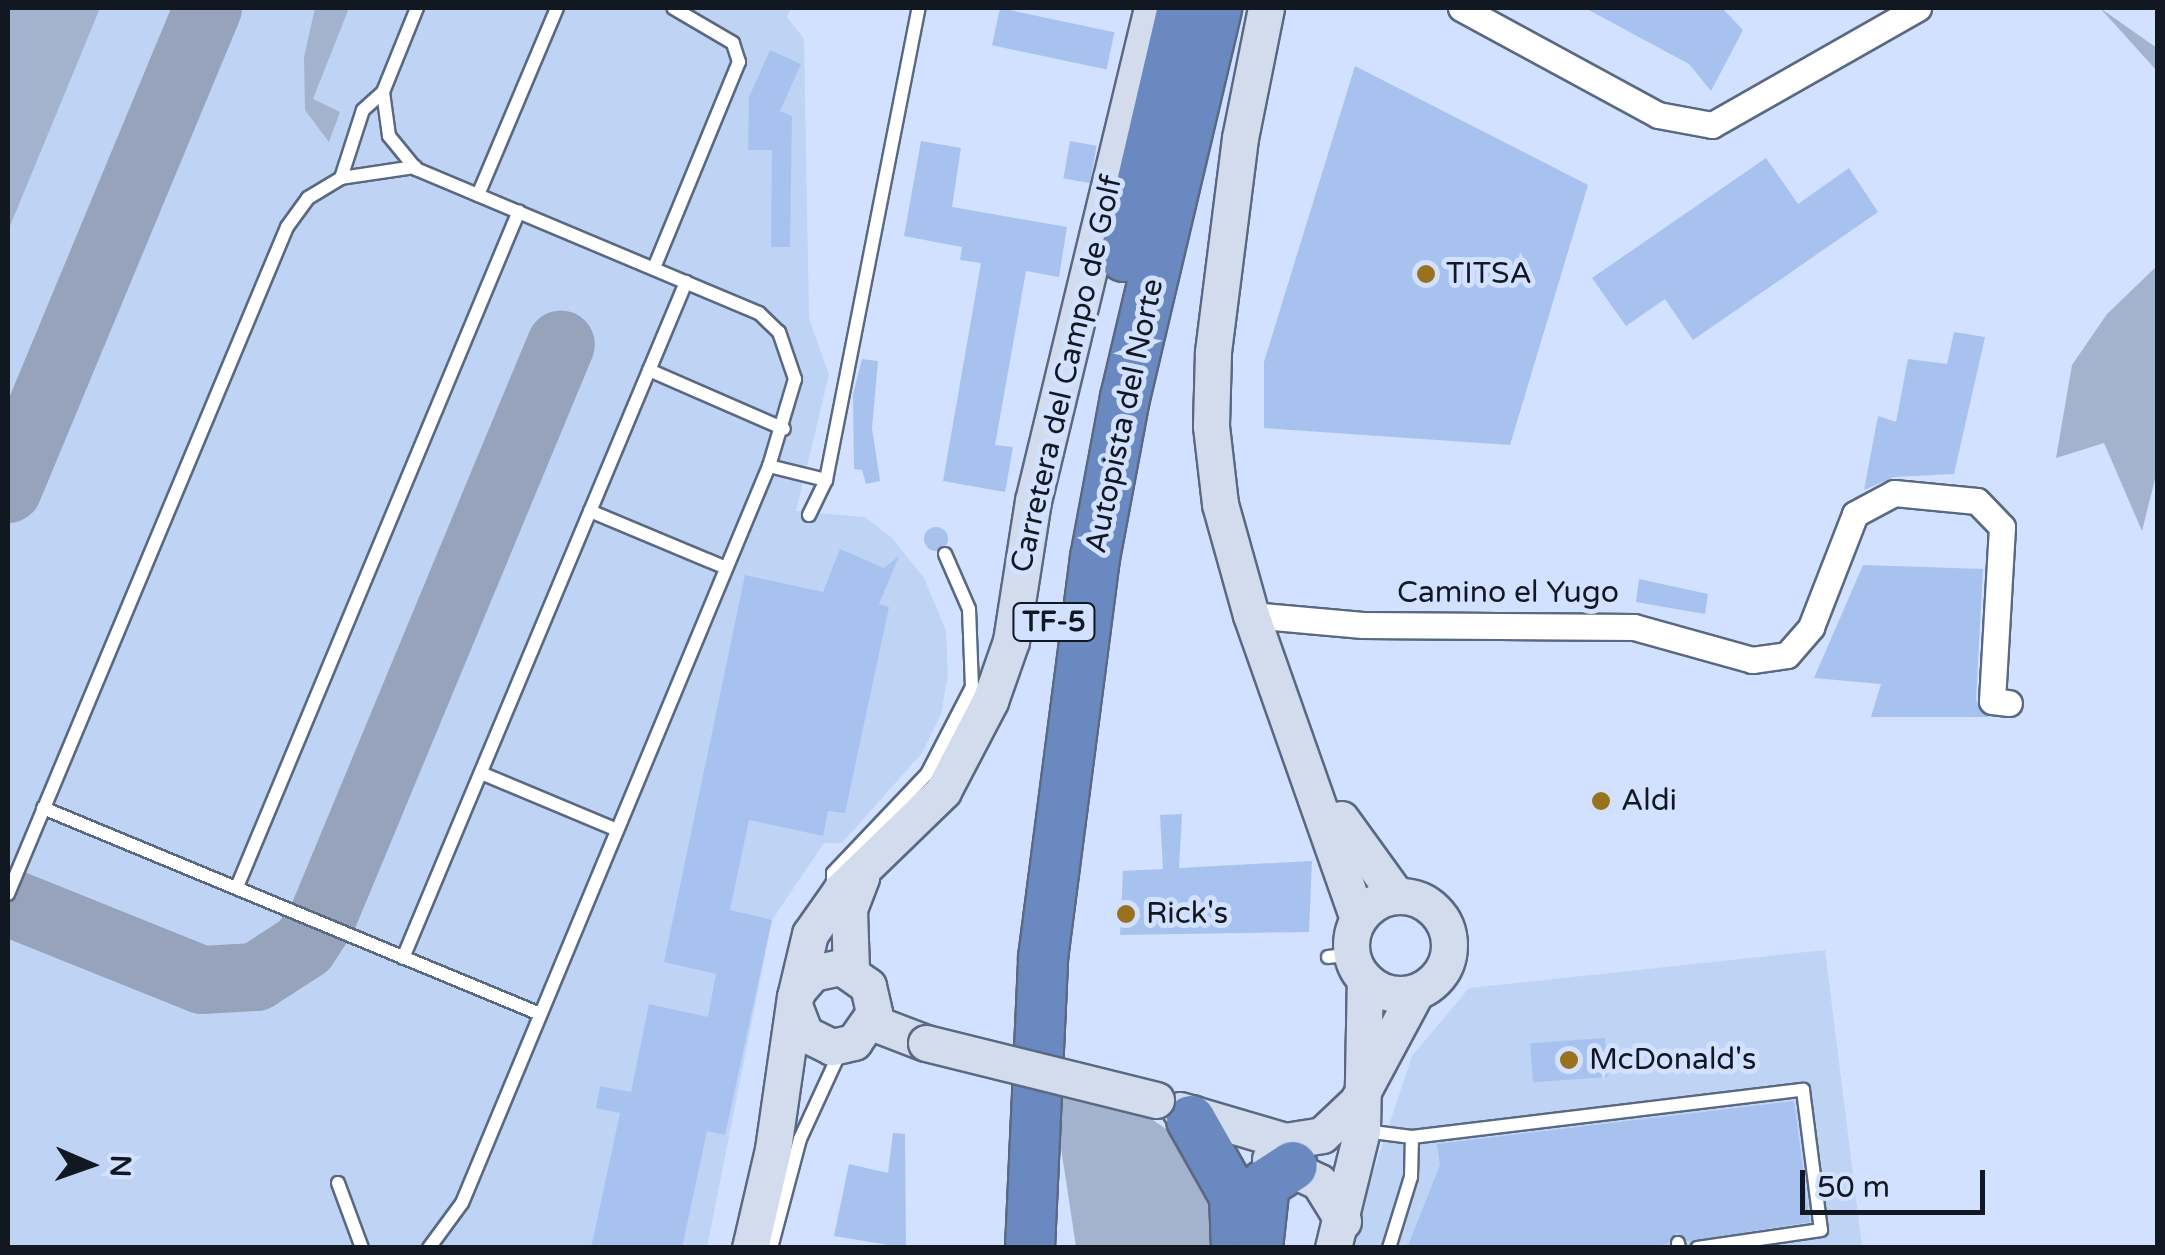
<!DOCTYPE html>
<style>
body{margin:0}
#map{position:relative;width:2165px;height:1255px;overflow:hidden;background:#d1e1ff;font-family:"Varela Round",sans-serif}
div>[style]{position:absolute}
.built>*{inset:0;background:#bfd3f5}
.green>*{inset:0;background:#a3b3ce}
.taxiway>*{height:68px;margin:-34px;padding:0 34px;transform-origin:34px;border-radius:34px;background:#96a3bb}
.building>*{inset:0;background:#a8c2f0;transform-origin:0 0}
.round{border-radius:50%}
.roads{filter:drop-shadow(2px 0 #5a6982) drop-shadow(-2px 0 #5a6982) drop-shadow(0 2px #5a6982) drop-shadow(0 -2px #5a6982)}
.lane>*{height:12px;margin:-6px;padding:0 6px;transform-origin:6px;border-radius:6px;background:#fff}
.street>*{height:25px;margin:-12.5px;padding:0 12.5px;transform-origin:12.5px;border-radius:12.5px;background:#fff}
.secondary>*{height:35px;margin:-17.5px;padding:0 17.5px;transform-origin:17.5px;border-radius:17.5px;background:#d2dcec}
.secondary>.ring{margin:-17.5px;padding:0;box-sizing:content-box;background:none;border:35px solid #d2dcec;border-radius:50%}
.highway>*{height:48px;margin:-24px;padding:0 24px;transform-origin:24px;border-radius:24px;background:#6a89c1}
.bridges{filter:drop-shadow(2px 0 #5a6982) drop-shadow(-2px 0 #5a6982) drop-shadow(0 2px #5a6982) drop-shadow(0 -2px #5a6982)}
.secondary-bridge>*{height:35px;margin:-17.5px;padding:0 17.5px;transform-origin:17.5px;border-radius:17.5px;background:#d2dcec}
.dots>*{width:28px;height:28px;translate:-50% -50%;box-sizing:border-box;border:5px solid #d1e1ff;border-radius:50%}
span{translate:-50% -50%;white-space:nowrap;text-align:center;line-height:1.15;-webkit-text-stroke:10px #d1e1ff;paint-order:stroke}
.shield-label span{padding:2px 8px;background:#d1e1ff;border:2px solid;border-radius:8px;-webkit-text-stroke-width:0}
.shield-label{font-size:28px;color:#121822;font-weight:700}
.poi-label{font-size:30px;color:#121822}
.left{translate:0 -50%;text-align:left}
.street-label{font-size:30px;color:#121822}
.frame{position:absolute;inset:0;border:10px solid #121822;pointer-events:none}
.north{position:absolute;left:40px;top:1115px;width:100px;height:100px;-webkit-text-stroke:8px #d1e1ff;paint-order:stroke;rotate:92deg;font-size:28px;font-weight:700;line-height:40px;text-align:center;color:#121822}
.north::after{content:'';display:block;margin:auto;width:35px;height:45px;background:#121822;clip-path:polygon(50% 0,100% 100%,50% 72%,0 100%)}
.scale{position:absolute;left:1800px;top:1170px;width:185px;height:45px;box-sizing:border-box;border:5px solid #121822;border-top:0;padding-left:12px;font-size:30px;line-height:35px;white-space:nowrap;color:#121822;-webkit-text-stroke:8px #d1e1ff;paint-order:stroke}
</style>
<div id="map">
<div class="built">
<div style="clip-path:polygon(8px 8px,791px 8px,787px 17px,804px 39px,809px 319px,829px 375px,796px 511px,865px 517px,892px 538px,924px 578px,946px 631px,948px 675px,941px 714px,922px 753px,842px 843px,824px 843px,772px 920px,707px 1247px,8px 1247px)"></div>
<div style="clip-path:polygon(1825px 950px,1862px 1247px,1348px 1248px,1412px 1056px,1469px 988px)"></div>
</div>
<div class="green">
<div style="clip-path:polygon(8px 8px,100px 8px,8px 231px)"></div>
<div style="clip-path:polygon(315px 8px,349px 8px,313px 99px,340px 112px,329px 142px,305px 110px,304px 57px)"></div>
<div style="clip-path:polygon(2100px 8px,2157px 48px,2157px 71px)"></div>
<div style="clip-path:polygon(2157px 266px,2157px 471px,2142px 531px,2104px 443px,2056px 458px,2072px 365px,2107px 314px)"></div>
<div style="clip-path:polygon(1052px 1088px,1141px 1112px,1184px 1141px,1214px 1175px,1220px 1247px,1076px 1247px)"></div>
</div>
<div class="taxiway">
<div style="left:8px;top:489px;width:521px;rotate:-67.42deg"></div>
<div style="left:8px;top:902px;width:209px;rotate:21.9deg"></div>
<div style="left:202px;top:980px;width:54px;rotate:-3.2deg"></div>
<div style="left:256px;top:977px;width:57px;rotate:-32.9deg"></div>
<div style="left:304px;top:946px;width:35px;rotate:-57deg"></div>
<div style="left:323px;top:917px;width:620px;rotate:-67.44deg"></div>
</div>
<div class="building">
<div style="left:1000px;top:8px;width:117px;height:38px;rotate:12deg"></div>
<div style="clip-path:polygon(1585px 8px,1722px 8px,1743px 30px,1711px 91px,1689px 64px)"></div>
<div style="clip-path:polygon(770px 50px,801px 64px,780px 111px,792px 116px,790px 247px,771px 247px,772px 150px,748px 150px,749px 97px)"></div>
<div style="clip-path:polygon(1355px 66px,1588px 185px,1510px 445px,1264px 428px,1264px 362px)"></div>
<div style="clip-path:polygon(921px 141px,961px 148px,952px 207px,1067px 227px,1059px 277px,1026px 271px,995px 445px,1013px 447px,1005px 492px,943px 481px,981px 263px,960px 260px,962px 247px,904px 236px)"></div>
<div style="left:1070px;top:141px;width:27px;height:38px;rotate:10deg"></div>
<div style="clip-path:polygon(1766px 158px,1798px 204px,1849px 168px,1878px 212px,1693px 340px,1665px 299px,1626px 326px,1592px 278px)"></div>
<div style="clip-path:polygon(1954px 332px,1985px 337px,1954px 474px,1894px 477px,1864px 490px,1878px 416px,1896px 422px,1908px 359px,1947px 364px)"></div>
<div style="clip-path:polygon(862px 359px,878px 361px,872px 428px,880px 481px,866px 484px,862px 470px,854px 469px,853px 394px)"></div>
<div class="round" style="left:924px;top:527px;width:24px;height:24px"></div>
<div style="clip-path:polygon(840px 549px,884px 568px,899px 556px,879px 604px,889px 607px,845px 813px,828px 811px,823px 836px,749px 820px,730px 910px,772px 920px,725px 1135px,707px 1131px,682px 1248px,591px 1248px,620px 1113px,596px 1108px,600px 1086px,631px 1092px,649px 1004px,708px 1017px,716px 974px,664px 962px,745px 575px,823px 592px)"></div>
<div style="clip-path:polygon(1863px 565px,1983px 569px,1976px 700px,1989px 717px,1871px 717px,1881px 684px,1814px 678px)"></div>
<div style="clip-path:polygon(1639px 579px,1708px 594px,1705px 614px,1636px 602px)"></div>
<div style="clip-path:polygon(1182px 814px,1179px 868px,1312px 861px,1309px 932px,1120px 935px,1123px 871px,1163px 869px,1160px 815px)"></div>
<div style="left:1605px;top:1038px;width:39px;height:75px;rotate:86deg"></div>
<div style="clip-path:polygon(1794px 1101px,1810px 1222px,1688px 1241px,1677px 1233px,1668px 1244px,1640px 1248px,1407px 1248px,1440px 1165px,1437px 1144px)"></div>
<div style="clip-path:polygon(893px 1133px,905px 1134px,906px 1248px,834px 1236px,849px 1164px,888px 1173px)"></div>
</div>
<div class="roads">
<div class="lane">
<div style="left:383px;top:92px;width:44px;rotate:82.2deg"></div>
<div style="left:389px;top:136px;width:43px;rotate:50.7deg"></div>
<div style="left:416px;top:169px;width:372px;rotate:22.8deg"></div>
<div style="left:759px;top:313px;width:28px;rotate:44deg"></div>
<div style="left:779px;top:332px;width:50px;rotate:71.2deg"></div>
<div style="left:795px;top:379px;width:91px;rotate:106.6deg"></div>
<div style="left:769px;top:466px;width:798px;rotate:112.61deg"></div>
<div style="left:462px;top:1203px;width:56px;rotate:126.3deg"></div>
<div style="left:341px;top:178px;width:75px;rotate:-8.5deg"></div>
<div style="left:478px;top:195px;width:203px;rotate:-67.1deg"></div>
<div style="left:654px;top:268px;width:223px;rotate:-67.6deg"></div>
<div style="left:739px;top:62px;width:20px;rotate:-108deg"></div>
<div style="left:733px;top:43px;width:69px;rotate:-149.7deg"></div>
<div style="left:649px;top:370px;width:147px;rotate:23.6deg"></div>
<div style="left:769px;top:466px;width:59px;rotate:13.8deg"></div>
<div style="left:590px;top:511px;width:147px;rotate:22.7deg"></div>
<div style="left:809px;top:515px;width:39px;rotate:-64deg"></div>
<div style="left:826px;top:480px;width:481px;rotate:-78.9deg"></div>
<div style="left:481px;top:773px;width:147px;rotate:22.7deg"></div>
<div style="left:43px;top:808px;width:538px;rotate:22.51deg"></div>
<div style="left:237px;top:887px;width:732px;rotate:-67.36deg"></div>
<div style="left:833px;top:888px;width:15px;rotate:-90deg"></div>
<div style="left:833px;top:873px;width:137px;rotate:-46.5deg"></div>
<div style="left:927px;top:774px;width:98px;rotate:-62.7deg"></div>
<div style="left:972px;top:687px;width:78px;rotate:-92.2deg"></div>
<div style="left:969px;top:609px;width:60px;rotate:-113.6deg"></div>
<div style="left:8px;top:894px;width:723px;rotate:-67.3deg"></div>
<div style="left:287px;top:227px;width:36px;rotate:-54deg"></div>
<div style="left:308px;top:198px;width:39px;rotate:-31deg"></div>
<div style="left:341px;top:178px;width:71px;rotate:-72.1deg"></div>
<div style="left:363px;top:110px;width:27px;rotate:-42deg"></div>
<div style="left:383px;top:92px;width:91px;rotate:-68deg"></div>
<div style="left:1328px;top:957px;width:23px;rotate:-7deg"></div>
<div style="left:403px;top:958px;width:733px;rotate:-67.28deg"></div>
<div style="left:1365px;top:1131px;width:47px;rotate:7.3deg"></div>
<div style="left:1412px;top:1137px;width:394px;rotate:-6.9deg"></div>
<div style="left:1803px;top:1090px;width:141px;rotate:82.7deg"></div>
<div style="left:1821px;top:1230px;width:125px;rotate:171.7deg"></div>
<div style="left:338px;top:1183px;width:69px;rotate:69.7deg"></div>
<div style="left:1678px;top:1243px;width:5px;rotate:79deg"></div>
<div style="left:771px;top:1248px;width:113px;rotate:-75.1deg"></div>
<div style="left:800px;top:1139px;width:96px;rotate:-65.3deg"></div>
<div style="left:1389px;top:1248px;width:74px;rotate:-72.8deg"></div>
<div style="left:1411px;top:1177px;width:40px;rotate:-88.6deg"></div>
</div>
<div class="street">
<div style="left:1461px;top:8px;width:224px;rotate:28.5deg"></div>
<div style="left:1658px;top:115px;width:55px;rotate:10.5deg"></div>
<div style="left:1712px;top:125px;width:237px;rotate:-29.6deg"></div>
<div style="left:1251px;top:615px;width:112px;rotate:5.1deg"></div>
<div style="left:1363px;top:625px;width:271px;rotate:0.4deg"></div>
<div style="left:1634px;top:627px;width:123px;rotate:15.6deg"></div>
<div style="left:1752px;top:660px;width:35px;rotate:-8deg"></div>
<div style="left:1787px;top:655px;width:37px;rotate:-49deg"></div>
<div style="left:1811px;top:627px;width:121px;rotate:-68.7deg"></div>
<div style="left:1855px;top:514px;width:44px;rotate:-28.3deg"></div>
<div style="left:1894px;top:493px;width:83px;rotate:5.5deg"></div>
<div style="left:1977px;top:501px;width:36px;rotate:46deg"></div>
<div style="left:2002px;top:527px;width:174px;rotate:93.3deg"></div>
<div style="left:1992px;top:701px;width:17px;rotate:7deg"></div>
</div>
<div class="secondary">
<div style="left:1266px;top:8px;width:133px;rotate:101.3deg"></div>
<div style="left:1240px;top:138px;width:217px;rotate:97.2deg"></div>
<div style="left:1213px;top:353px;width:73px;rotate:91.6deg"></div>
<div style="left:1211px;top:426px;width:79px;rotate:83.4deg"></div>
<div style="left:1220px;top:504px;width:115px;rotate:74.4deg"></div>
<div style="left:1251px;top:615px;width:322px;rotate:70.6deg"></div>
<div style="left:1341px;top:819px;width:94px;rotate:54.1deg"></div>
<div class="ring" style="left:1351px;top:896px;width:63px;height:63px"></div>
<div style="left:851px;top:970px;width:61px;rotate:-91.9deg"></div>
<div style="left:849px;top:909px;width:34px;rotate:-69deg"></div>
<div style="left:795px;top:997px;width:65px;rotate:-76.6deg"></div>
<div style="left:810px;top:934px;width:54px;rotate:-54.8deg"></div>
<div style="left:841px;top:890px;width:142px;rotate:-44.1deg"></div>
<div style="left:943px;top:791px;width:102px;rotate:-62.4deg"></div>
<div style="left:990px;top:701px;width:64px;rotate:-70.7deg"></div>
<div style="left:1011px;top:641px;width:142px;rotate:-81.1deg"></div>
<div style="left:1033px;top:501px;width:507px;rotate:-76.43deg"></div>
<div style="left:871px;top:1022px;width:59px;rotate:20.9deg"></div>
<div style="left:1180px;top:1110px;width:109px;rotate:16.4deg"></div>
<div style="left:1285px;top:1141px;width:37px;rotate:-9deg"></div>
<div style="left:1322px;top:1135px;width:48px;rotate:-43.3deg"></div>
<div style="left:1357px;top:1102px;width:125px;rotate:-61.8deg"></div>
<div style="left:1270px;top:1159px;width:54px;rotate:25.1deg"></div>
<div style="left:1319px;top:1182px;width:46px;rotate:58.4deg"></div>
<div style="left:750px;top:1248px;width:102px;rotate:-76.9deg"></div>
<div style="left:773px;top:1149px;width:154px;rotate:-81.8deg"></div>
<div style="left:795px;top:997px;width:8px;rotate:-67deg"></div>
<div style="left:798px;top:990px;width:23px;rotate:-49deg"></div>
<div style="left:813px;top:973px;width:29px;rotate:-12deg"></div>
<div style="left:841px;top:967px;width:33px;rotate:35deg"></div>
<div style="left:868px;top:986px;width:28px;rotate:77deg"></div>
<div style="left:874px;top:1013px;width:35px;rotate:125deg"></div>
<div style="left:854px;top:1042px;width:23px;rotate:167deg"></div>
<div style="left:832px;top:1047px;width:30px;rotate:-154deg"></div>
<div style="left:805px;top:1034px;width:31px;rotate:-111deg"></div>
<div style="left:1333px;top:1248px;width:122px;rotate:-76.2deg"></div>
<div style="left:1362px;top:1130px;width:151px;rotate:-88.9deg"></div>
</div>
<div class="highway">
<div style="left:1124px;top:257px;width:256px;rotate:-76.9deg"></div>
<div style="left:1191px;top:1120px;width:87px;rotate:60.5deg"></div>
<div style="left:1234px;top:1196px;width:52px;rotate:87.8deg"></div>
<div style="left:1030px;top:1248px;width:290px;rotate:-87.4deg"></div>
<div style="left:1043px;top:958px;width:403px;rotate:-82.6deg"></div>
<div style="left:1095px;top:558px;width:163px;rotate:-79.4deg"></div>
<div style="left:1125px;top:398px;width:401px;rotate:-76.7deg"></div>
<div style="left:1258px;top:1248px;width:64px;rotate:-83.8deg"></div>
<div style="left:1265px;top:1184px;width:33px;rotate:-33deg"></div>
</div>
</div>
<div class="bridges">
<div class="secondary-bridge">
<div style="left:926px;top:1043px;width:237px;rotate:13.9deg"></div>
</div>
</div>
<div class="dots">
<div style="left:1426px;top:274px;background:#99721e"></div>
<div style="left:1601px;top:801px;background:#99721e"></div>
<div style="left:1126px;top:914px;background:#99721e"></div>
<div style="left:1569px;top:1060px;background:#99721e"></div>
</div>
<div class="shield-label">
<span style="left:1054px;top:622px">TF-5</span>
</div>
<div class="poi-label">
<span class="left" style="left:1446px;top:274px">TITSA</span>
<span class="left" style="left:1621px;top:801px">Aldi</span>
<span class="left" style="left:1146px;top:914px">Rick's</span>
<span class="left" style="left:1589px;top:1060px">McDonald's</span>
</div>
<div class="street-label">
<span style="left:1067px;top:374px;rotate:-77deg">Carretera del Campo de Golf</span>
<span style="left:1125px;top:416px;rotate:-78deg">Autopista del Norte</span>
<span style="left:1508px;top:593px">Camino el Yugo</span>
</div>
<div class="frame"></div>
<div class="north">N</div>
<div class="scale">50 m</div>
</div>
